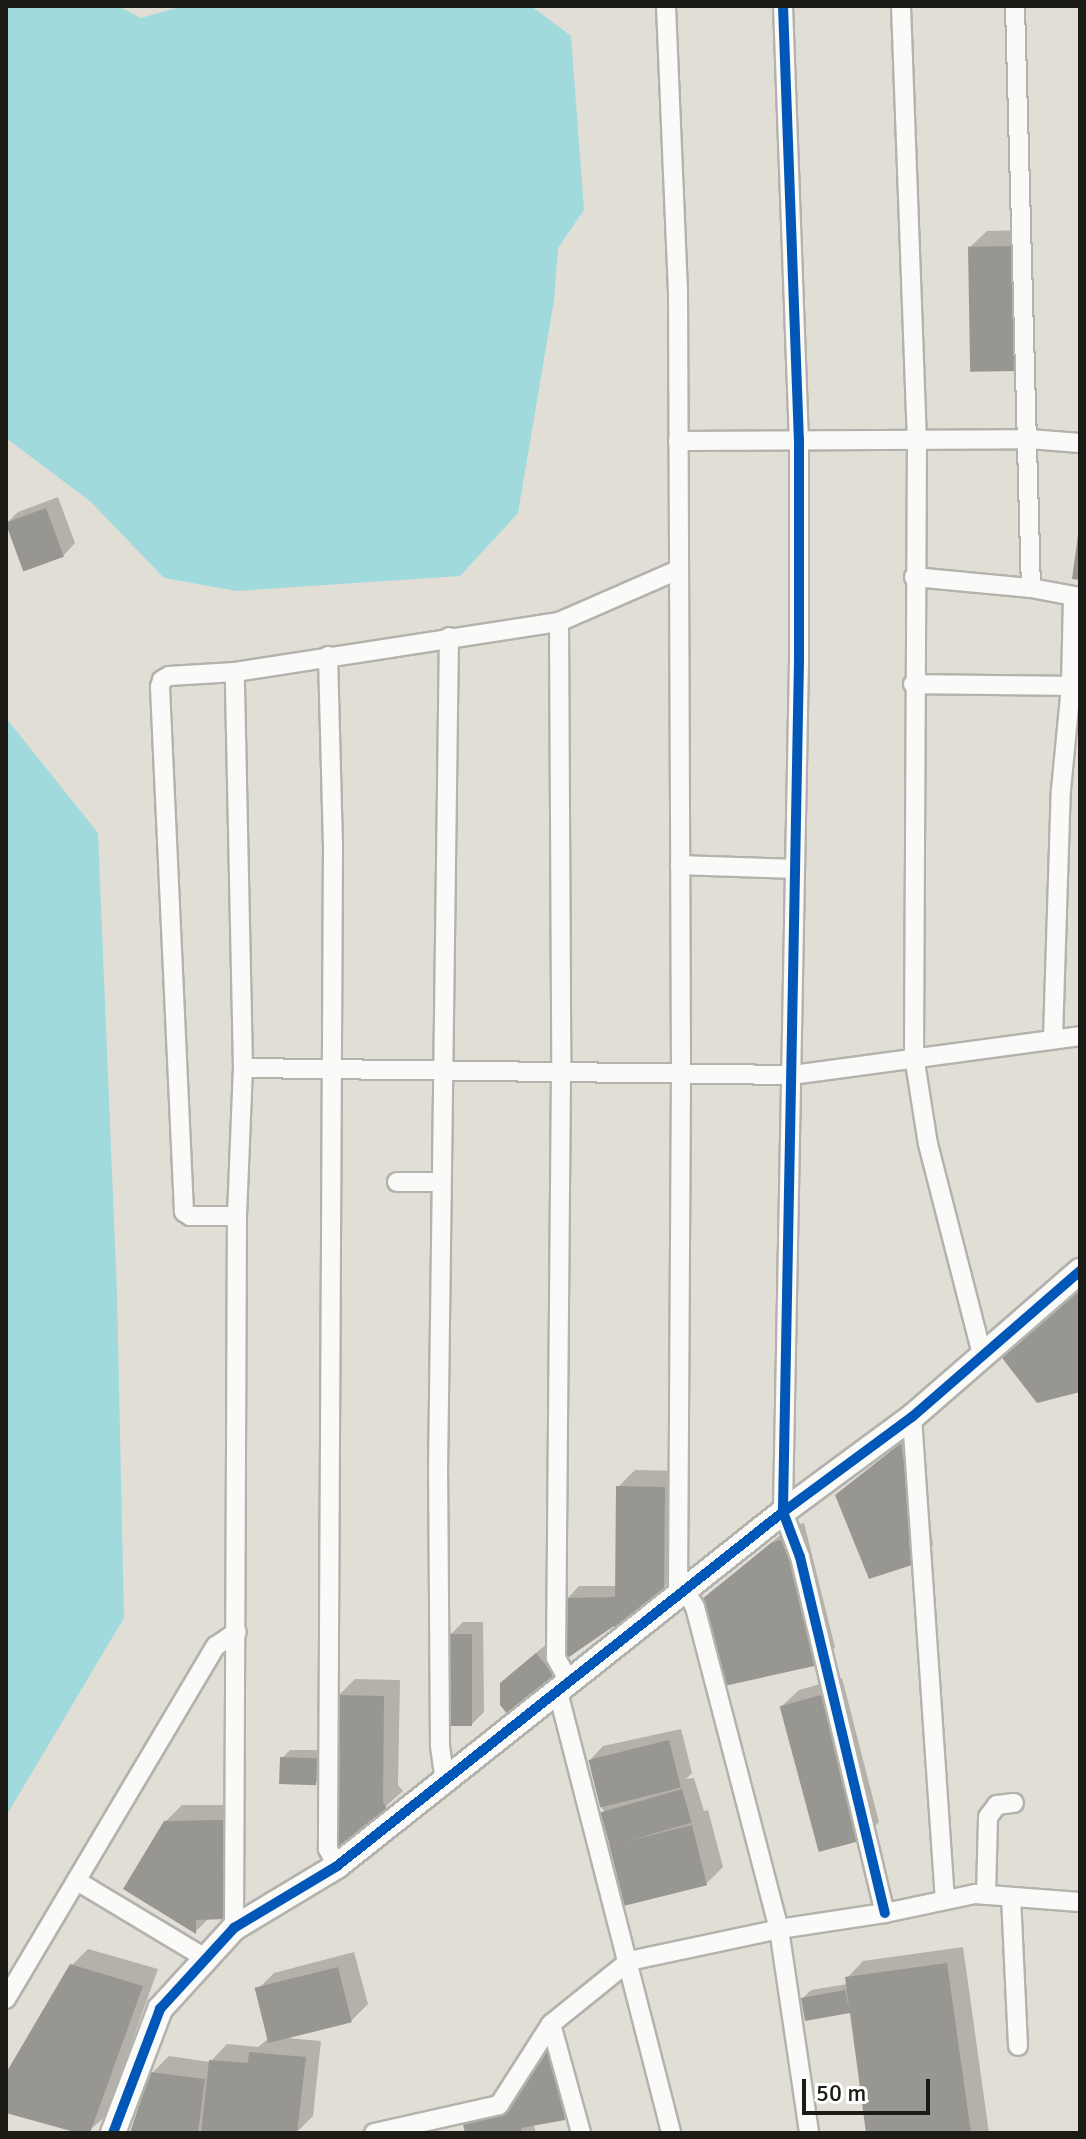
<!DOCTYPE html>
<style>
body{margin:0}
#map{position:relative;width:1086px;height:2139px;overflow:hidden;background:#e1ded6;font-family:Signika,sans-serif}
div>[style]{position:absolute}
.water>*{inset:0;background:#a0dadd}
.shadow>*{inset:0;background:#0003}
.building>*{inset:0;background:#989690;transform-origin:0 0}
.roads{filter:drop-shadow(2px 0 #b4b2ac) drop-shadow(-2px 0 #b4b2ac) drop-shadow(0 2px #b4b2ac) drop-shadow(0 -2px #b4b2ac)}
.minor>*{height:18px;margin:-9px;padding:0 9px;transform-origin:9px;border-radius:9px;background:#fafaf9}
.tertiary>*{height:24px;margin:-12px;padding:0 12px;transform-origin:12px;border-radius:12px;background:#fafaf9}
.cycleway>*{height:10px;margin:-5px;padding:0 5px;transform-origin:5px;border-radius:5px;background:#0057b8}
span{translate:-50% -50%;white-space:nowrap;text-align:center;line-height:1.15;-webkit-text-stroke:8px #fff;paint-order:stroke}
.frame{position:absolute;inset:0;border:8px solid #1c1b15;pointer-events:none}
.scale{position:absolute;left:802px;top:2079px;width:128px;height:36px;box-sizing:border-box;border:4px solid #1c1b15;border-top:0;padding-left:10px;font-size:24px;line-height:28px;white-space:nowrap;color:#1c1b15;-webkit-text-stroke:6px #fff;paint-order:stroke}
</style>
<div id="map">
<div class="water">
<div style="clip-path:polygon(6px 6px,118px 6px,141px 18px,183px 6px,531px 6px,571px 36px,584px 210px,558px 248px,554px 300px,518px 513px,460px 576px,237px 591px,164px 578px,91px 502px,6px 438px)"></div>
<div style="clip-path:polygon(6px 718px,98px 833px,117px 1294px,124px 1618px,6px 1816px)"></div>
</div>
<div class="shadow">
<div style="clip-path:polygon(1030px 230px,1031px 352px,970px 247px,987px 231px)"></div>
<div style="clip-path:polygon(58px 497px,75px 543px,63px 556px,23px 570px,6px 524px,18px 512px)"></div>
<div style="clip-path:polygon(1080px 1288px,1080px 1390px,1018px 1338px)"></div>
<div style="clip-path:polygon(917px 1429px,933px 1545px,917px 1562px,838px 1496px)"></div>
<div style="clip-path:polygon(635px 1470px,681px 1471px,679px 1575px,616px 1626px,567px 1599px,579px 1586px,617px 1586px,618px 1487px)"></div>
<div style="clip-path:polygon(804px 1523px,835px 1647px,818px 1663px,704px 1599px,790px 1527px)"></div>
<div style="clip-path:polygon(463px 1622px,483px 1622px,484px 1712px,472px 1724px,451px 1634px)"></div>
<div style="clip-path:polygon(549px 1642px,566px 1663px,554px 1675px,515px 1671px)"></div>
<div style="clip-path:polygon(842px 1678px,879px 1822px,862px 1838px,782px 1706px,799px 1690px)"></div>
<div style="clip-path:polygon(355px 1679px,400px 1680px,398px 1785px,403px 1791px,341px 1846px,338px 1696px)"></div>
<div style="clip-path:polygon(681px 1729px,692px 1773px,686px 1779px,694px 1778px,704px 1811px,708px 1810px,723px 1867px,706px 1884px,610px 1840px,616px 1835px,600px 1804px,606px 1798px,591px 1759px,603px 1746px)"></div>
<div style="clip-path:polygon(290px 1750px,324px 1750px,324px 1774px,316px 1782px,282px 1758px)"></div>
<div style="clip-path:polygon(182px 1805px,240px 1805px,242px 1901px,210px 1917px,196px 1931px,165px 1822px)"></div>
<div style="clip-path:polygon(963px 1947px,989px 2133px,868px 2133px,851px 2009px,848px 2012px,803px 1998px,811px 1990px,848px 1984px,847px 1978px,863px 1961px)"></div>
<div style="clip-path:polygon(88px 1949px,158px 1969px,105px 2117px,86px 2133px,6px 2111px,6px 2077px,71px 1966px)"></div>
<div style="clip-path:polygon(354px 1952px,368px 2004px,351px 2021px,287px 2038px,321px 2041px,313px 2116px,296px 2133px,132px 2133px,152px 2073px,169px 2056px,210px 2062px,227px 2044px,258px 2047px,270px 2037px,257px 1990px,274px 1973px)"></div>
<div style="clip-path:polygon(562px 2023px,574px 2080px,572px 2110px,564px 2118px,534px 2124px,536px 2133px,467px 2133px,512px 2101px)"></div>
</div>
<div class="building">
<div style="left:1014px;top:246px;width:125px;height:46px;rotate:89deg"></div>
<div style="left:46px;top:508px;width:52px;height:43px;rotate:70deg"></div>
<div style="clip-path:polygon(1078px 535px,1080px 535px,1080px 580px,1072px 579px)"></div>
<div style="clip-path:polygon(1077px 1292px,1080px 1296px,1080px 1392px,1037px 1403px,999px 1354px)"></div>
<div style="clip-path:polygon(901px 1443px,918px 1563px,869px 1579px,835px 1495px)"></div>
<div style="clip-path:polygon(616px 1486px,665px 1487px,664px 1593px,614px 1630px,614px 1626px,566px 1659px,565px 1598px,615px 1597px)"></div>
<div style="clip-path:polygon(788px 1538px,819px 1665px,724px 1686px,702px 1599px,771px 1543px)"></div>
<div style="left:449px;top:1634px;width:23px;height:92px"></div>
<div style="clip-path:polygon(536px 1653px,556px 1677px,509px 1716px,500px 1705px,500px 1683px)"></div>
<div style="left:825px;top:1694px;width:151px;height:47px;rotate:75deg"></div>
<div style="clip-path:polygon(337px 1695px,384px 1696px,383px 1802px,387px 1809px,342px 1848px,336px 1847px)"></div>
<div style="left:669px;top:1740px;width:49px;height:83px;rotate:76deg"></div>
<div style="left:280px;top:1757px;width:37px;height:27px;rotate:2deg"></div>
<div style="left:682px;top:1789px;width:35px;height:85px;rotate:74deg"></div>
<div style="clip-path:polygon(224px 1820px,226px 1919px,196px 1920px,196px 1934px,123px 1889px,164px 1821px)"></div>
<div style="left:692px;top:1825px;width:62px;height:85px;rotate:76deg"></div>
<div style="clip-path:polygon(947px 1963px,971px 2133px,866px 2133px,850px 2013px,805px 2021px,801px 1998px,845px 1990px,849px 2009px,845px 1977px)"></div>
<div style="clip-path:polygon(70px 1964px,143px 1986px,90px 2133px,78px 2133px,6px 2113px,6px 2073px)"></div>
<div style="left:338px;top:1967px;width:57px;height:86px;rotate:76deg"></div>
<div style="clip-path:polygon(549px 2032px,565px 2120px,521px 2128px,522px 2133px,465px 2133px,462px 2120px,505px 2111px)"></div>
<div style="clip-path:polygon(249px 2052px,306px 2057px,297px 2133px,201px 2133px,209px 2060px,248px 2063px)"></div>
<div style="clip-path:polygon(150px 2072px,205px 2079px,198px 2133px,130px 2133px)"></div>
</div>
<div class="roads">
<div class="minor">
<div style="left:666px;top:6px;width:283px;rotate:87.6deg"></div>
<div style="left:678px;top:289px;width:784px;rotate:89.78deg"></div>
<div style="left:681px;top:1073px;width:525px;rotate:90.33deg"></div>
<div style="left:783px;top:6px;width:434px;rotate:87.9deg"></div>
<div style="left:799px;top:440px;width:220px;rotate:90deg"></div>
<div style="left:799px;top:660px;width:852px;rotate:91.08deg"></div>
<div style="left:783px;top:1512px;width:48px;rotate:69.3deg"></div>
<div style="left:800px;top:1557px;width:366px;rotate:76.6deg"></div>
<div style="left:901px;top:6px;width:433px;rotate:87.9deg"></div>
<div style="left:917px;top:439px;width:617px;rotate:90.28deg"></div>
<div style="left:914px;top:1056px;width:89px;rotate:81deg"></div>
<div style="left:928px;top:1144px;width:217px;rotate:75.6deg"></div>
<div style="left:1015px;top:6px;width:582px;rotate:88.43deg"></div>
<div style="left:678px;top:441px;width:351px;rotate:-0.3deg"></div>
<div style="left:1029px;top:439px;width:51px;rotate:4.5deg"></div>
<div style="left:914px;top:577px;width:118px;rotate:5.4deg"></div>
<div style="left:1031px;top:588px;width:50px;rotate:10.4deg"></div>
<div style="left:559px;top:622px;width:450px;rotate:89.7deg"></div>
<div style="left:561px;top:1072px;width:586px;rotate:90.49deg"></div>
<div style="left:556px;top:1658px;width:29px;rotate:61deg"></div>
<div style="left:328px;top:656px;width:189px;rotate:88.5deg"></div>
<div style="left:333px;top:845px;width:1004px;rotate:90.29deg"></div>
<div style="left:328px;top:1849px;width:19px;rotate:62deg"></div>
<div style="left:913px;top:684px;width:158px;rotate:0.7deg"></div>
<div style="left:680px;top:865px;width:115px;rotate:2deg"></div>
<div style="left:1053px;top:1038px;width:248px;rotate:-88.2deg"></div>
<div style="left:1061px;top:790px;width:104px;rotate:-84.5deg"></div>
<div style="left:1071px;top:686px;width:90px;rotate:-88.7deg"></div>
<div style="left:243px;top:1068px;width:550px;rotate:0.73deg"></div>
<div style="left:793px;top:1075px;width:290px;rotate:-7.7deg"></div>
<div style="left:397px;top:1182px;width:43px"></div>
<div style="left:237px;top:1216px;width:47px;rotate:180deg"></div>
<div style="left:190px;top:1216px;width:7px;rotate:-146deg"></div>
<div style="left:184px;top:1212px;width:526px;rotate:-92.62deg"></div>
<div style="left:160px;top:687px;width:7px;rotate:-74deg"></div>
<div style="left:162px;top:680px;width:8px;rotate:-30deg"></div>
<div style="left:169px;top:676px;width:66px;rotate:-3.5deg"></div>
<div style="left:235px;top:672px;width:328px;rotate:-8.8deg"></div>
<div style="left:559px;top:622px;width:130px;rotate:-23.6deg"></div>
<div style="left:912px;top:1417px;width:484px;rotate:86.1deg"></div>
<div style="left:686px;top:1591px;width:18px;rotate:61deg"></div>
<div style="left:695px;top:1607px;width:333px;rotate:75.4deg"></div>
<div style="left:779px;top:1929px;width:206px;rotate:81.6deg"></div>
<div style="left:558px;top:1692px;width:455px;rotate:75.6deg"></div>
<div style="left:445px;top:1782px;width:37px;rotate:-98deg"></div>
<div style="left:440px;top:1745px;width:271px;rotate:-90.4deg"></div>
<div style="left:438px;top:1474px;width:837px;rotate:-89.25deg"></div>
<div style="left:77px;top:1881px;width:149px;rotate:31deg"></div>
<div style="left:986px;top:1895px;width:78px;rotate:-88.5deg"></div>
<div style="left:988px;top:1817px;width:15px;rotate:-53deg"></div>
<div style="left:997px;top:1805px;width:17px;rotate:-7deg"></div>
<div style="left:1011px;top:1897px;width:149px;rotate:87.3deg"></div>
<div style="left:234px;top:1928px;width:712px;rotate:-89.76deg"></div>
<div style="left:237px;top:1216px;width:148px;rotate:-87.7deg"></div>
<div style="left:243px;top:1068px;width:396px;rotate:-91.2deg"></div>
<div style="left:6px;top:1999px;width:411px;rotate:-59.3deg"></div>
<div style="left:216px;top:1646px;width:25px;rotate:-34deg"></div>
<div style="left:551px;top:2024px;width:113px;rotate:74.6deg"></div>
<div style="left:374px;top:2133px;width:128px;rotate:-12.6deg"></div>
<div style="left:499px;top:2105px;width:96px;rotate:-57.3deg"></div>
<div style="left:551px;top:2024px;width:100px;rotate:-38.9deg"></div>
<div style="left:629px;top:1961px;width:153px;rotate:-12deg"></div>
<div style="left:779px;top:1929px;width:107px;rotate:-8.6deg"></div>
<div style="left:885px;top:1913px;width:92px;rotate:-11.9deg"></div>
<div style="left:975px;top:1894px;width:105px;rotate:4.4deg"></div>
</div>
<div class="tertiary">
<div style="left:113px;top:2133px;width:133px;rotate:-69.2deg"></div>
<div style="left:160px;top:2009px;width:110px;rotate:-47.6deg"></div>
<div style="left:234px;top:1928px;width:120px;rotate:-31deg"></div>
<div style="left:337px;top:1866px;width:569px;rotate:-38.44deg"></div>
<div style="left:783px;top:1512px;width:160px;rotate:-36.4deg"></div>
<div style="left:912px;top:1417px;width:223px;rotate:-41deg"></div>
</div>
</div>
<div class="cycleway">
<div style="left:783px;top:6px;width:434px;rotate:87.9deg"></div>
<div style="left:799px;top:440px;width:220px;rotate:90deg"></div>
<div style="left:799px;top:660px;width:852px;rotate:91.08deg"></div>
<div style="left:783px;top:1512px;width:48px;rotate:69.3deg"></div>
<div style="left:800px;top:1557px;width:366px;rotate:76.6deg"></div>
<div style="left:113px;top:2133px;width:133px;rotate:-69.2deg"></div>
<div style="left:160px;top:2009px;width:110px;rotate:-47.6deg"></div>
<div style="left:234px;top:1928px;width:120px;rotate:-31deg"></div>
<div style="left:337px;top:1866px;width:569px;rotate:-38.44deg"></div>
<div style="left:783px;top:1512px;width:160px;rotate:-36.4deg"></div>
<div style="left:912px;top:1417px;width:223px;rotate:-41deg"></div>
</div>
<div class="frame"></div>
<div class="scale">50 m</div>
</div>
